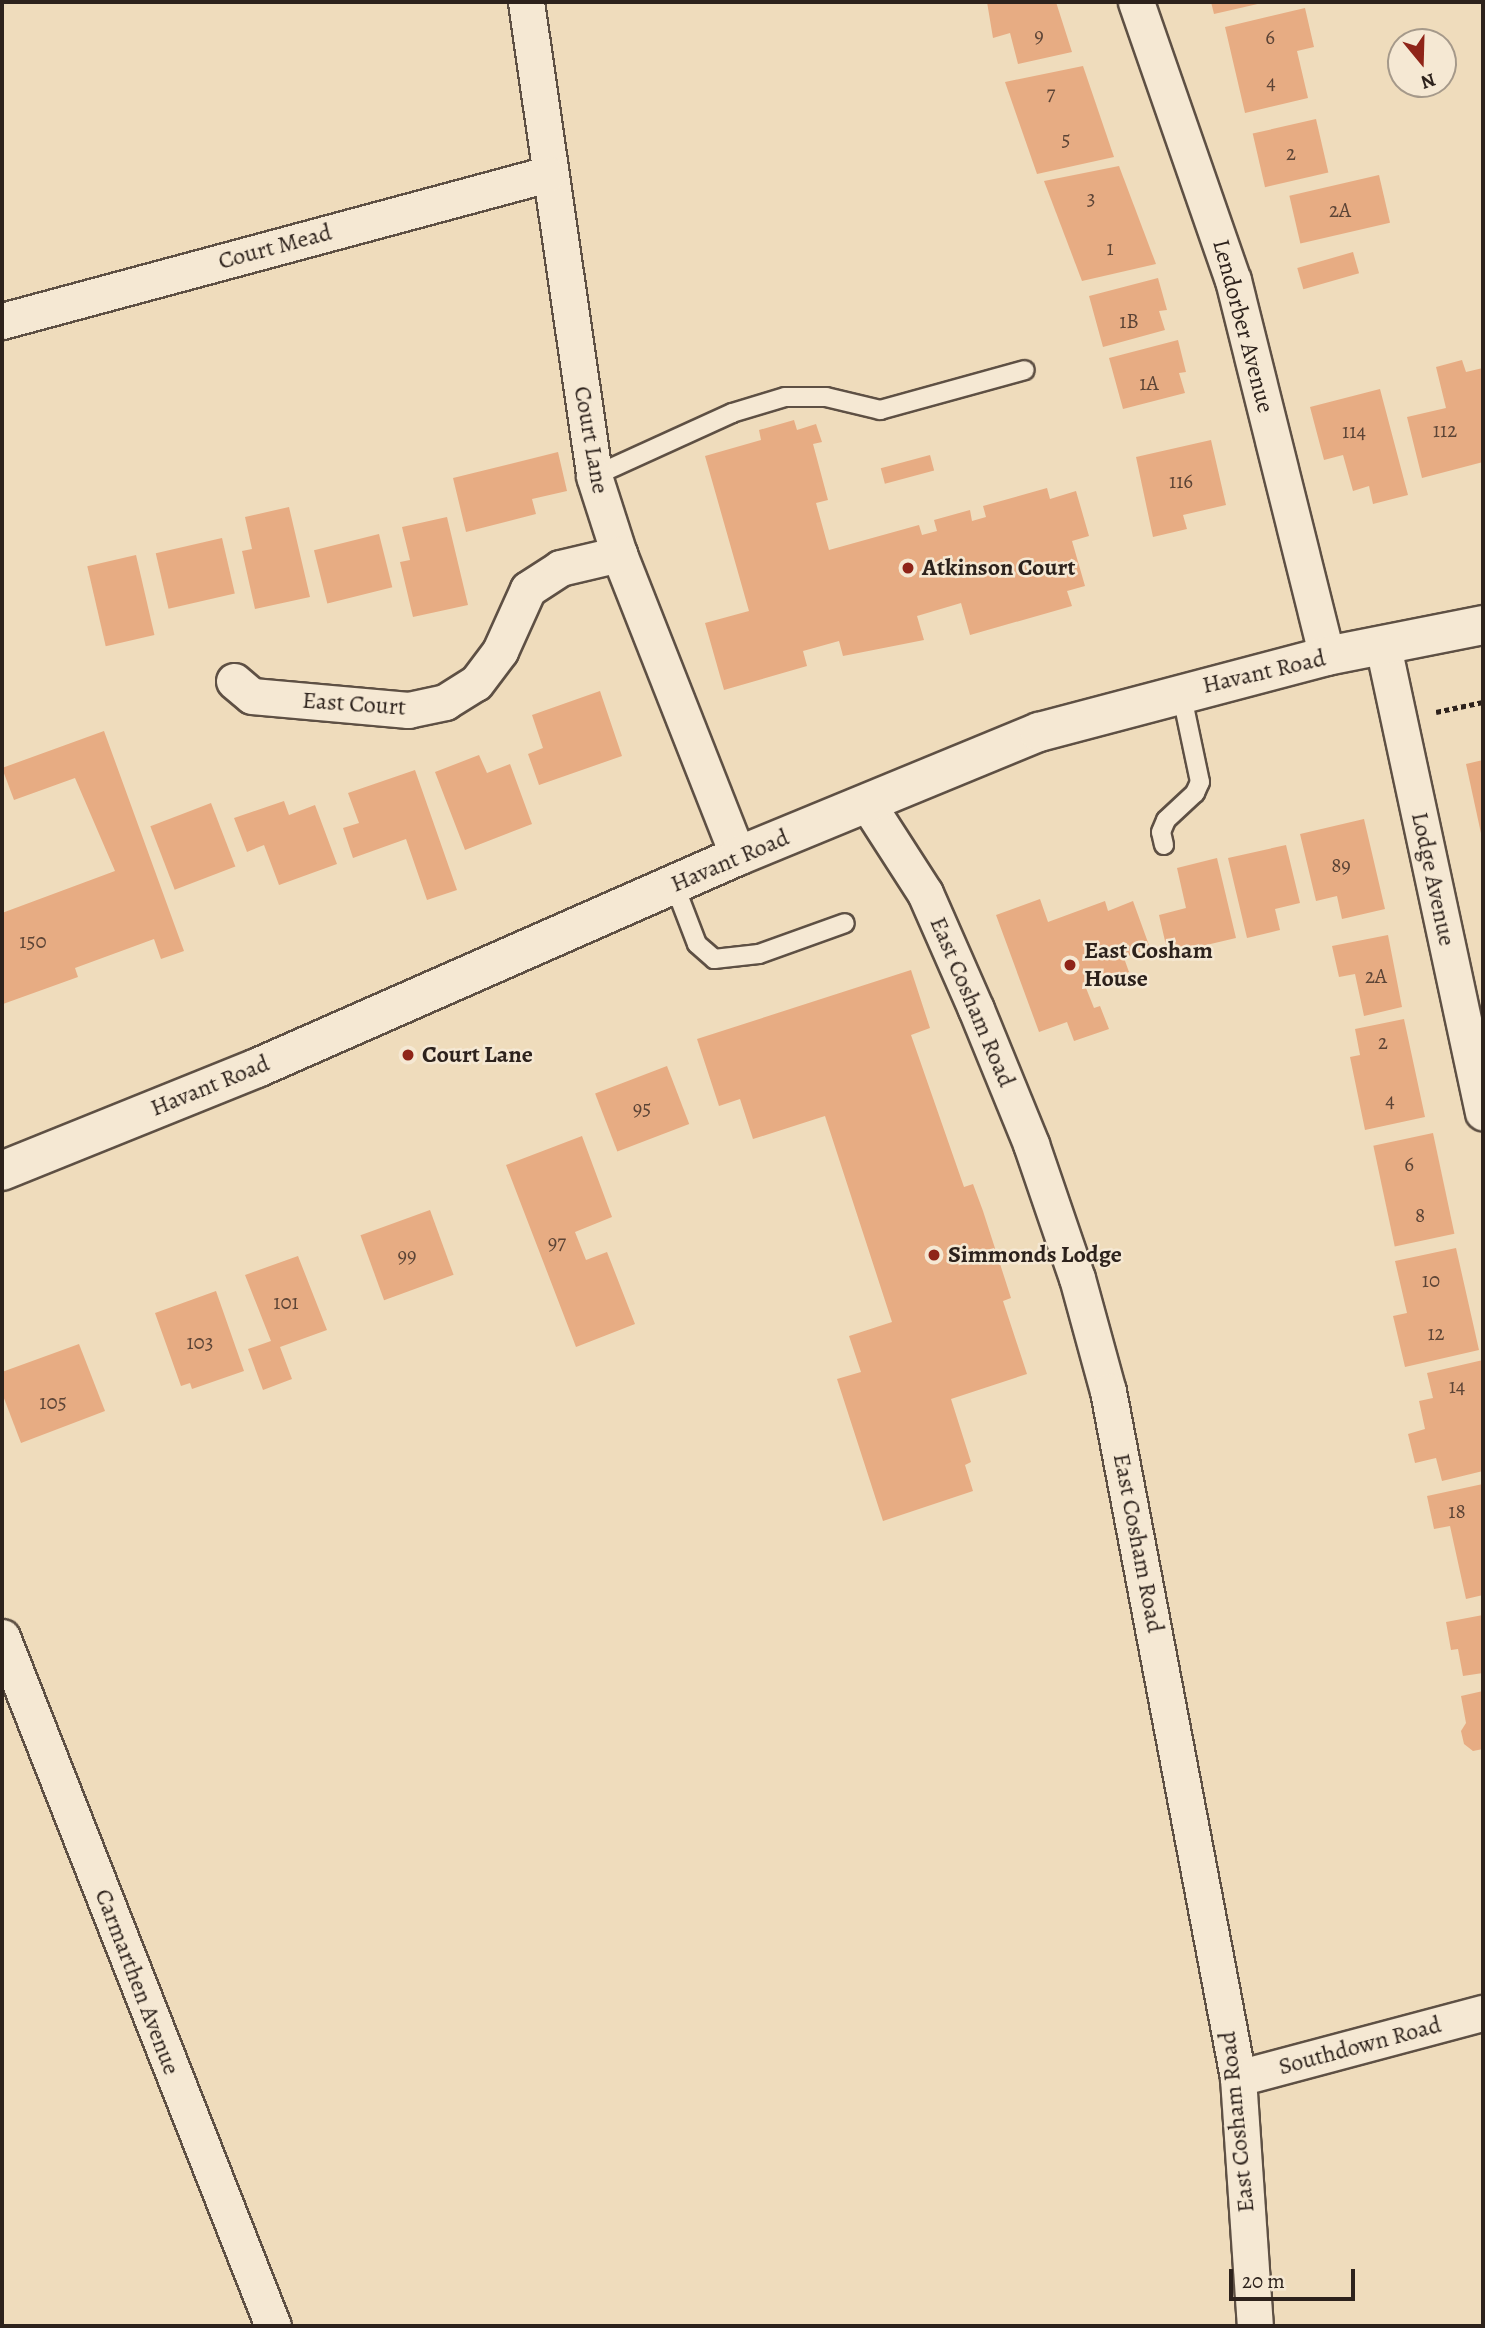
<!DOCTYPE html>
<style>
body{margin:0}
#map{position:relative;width:1485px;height:2328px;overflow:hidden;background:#efdcbc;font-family:Alegreya,serif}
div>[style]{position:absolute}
.building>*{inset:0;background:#e7ac83;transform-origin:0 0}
.path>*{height:4.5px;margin-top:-2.25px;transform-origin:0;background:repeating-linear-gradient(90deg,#2d221c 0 5px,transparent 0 8.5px)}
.roads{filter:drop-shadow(2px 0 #5e5044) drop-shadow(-2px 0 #5e5044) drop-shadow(0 2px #5e5044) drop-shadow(0 -2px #5e5044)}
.lane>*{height:18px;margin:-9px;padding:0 9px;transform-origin:9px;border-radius:9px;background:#f5e8d3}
.street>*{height:35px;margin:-17.5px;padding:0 17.5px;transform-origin:17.5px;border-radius:17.5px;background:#f5e8d3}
.secondary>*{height:38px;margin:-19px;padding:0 19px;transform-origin:19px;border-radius:19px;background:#f5e8d3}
.dots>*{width:19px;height:19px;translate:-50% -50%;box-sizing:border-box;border:4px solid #f5e8d3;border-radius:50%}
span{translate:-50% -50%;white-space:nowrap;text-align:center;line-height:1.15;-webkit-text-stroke:5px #f5e8d3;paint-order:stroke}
.number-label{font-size:21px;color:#5c4436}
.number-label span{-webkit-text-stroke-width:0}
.street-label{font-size:24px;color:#2d221c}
.poi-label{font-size:24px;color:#2d221c;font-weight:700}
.left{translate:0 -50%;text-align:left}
.frame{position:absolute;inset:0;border:4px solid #2d221c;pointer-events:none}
.north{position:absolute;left:1387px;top:28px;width:70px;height:70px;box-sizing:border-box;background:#f5e8d3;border:2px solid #a5998a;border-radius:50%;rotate:161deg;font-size:19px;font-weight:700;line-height:28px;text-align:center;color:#2d221c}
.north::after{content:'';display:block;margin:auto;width:24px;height:32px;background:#8f2418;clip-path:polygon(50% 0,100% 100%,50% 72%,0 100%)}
.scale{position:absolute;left:1229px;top:2269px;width:126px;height:32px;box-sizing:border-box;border:4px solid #2d221c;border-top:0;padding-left:9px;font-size:21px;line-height:24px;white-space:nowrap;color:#2d221c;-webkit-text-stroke:5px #f5e8d3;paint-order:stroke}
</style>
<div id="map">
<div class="building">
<div style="clip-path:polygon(987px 2px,1056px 2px,1072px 52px,1018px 64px,1010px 33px,993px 38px)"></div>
<div style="clip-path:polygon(1211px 2px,1262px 2px,1262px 3px,1214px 14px)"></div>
<div style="clip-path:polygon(1305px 8px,1314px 47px,1297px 51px,1308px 98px,1245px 113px,1225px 27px)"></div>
<div style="clip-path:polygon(1083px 66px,1114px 157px,1037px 174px,1005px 82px)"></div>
<div style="left:1316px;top:119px;width:55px;height:65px;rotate:77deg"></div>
<div style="clip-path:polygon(1119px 166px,1156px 264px,1082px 281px,1044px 181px)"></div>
<div style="left:1379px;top:175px;width:49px;height:92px;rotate:77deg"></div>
<div style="left:1353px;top:252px;width:22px;height:58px;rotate:74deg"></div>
<div style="clip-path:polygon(1158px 278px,1167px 310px,1159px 311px,1165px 330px,1103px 347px,1089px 296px)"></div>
<div style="clip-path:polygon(1178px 340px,1186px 372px,1179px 373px,1185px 393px,1123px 409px,1109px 358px)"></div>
<div style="clip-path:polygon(1462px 360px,1466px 372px,1483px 368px,1483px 462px,1422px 478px,1407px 417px,1446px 408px,1436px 367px)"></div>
<div style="clip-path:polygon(1380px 389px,1408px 495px,1373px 504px,1369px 486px,1353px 491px,1343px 455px,1324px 460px,1310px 407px)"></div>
<div style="clip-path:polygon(794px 420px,797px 430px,816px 424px,822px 442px,813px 444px,828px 500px,816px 503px,829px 550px,919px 525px,922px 535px,937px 531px,934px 520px,970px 510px,972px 521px,986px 517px,983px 506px,1047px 488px,1050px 499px,1076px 491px,1089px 536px,1072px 541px,1085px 586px,1067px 591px,1072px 606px,970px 635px,961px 603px,917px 616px,924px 640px,843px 656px,839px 641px,803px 651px,807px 666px,724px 690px,705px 623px,749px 611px,705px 456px,761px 440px,759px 430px)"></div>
<div style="clip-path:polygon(1211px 440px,1226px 505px,1183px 515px,1187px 529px,1153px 537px,1136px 457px)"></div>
<div style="clip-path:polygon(558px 452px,567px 491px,532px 499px,536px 514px,466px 532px,453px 478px)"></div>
<div style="left:930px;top:455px;width:16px;height:51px;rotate:75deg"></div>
<div style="clip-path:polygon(289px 507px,310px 597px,255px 609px,242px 551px,252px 549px,245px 517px)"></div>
<div style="clip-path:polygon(447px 517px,468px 605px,413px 617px,400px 562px,410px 560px,402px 527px)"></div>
<div style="left:379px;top:534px;width:55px;height:67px;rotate:76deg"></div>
<div style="left:222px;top:538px;width:57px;height:68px;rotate:77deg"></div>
<div style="left:136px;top:555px;width:82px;height:50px;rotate:77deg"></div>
<div style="clip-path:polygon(600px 691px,622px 756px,539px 785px,528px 754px,543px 748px,532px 715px)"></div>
<div style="clip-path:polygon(104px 731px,184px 951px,161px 959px,154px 939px,75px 968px,78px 977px,3px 1004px,2px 913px,115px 871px,75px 778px,14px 800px,2px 768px)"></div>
<div style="clip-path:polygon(479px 755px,487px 773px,510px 764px,532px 824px,465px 850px,435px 772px)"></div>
<div style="clip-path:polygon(1483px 760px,1483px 838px,1482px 838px,1466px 764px)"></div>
<div style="clip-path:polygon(415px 770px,457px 890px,427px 900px,406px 839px,353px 858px,343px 828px,359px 823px,348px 793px)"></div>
<div style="clip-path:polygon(284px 801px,289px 815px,315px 805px,337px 864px,279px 885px,264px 845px,247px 852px,234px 818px)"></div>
<div style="left:211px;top:803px;width:68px;height:65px;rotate:69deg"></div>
<div style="clip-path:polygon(1364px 819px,1385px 909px,1342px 919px,1337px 896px,1316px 901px,1300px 834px)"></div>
<div style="clip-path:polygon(1286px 845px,1300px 903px,1275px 909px,1280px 930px,1247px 938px,1228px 858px)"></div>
<div style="clip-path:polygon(1217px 858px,1236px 938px,1168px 954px,1159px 915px,1186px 908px,1177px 868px)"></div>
<div style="clip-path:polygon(1040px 899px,1048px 922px,1105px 901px,1108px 911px,1133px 901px,1150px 948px,1124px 958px,1129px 972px,1086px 988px,1094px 1008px,1100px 1006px,1109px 1029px,1074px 1041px,1067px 1022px,1039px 1032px,996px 915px)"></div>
<div style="clip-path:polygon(1388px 935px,1402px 1007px,1364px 1016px,1355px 974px,1339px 977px,1332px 946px)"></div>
<div style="clip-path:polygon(911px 970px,930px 1028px,911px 1035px,964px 1187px,973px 1184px,983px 1211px,1011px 1298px,1003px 1301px,1027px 1374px,951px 1399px,971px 1462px,965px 1465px,973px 1491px,883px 1521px,837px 1379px,861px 1372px,849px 1336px,892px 1322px,825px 1116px,753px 1139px,740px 1099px,719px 1106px,697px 1039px)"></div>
<div style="clip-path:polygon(1404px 1019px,1425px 1117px,1365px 1130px,1350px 1057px,1360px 1055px,1355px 1029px)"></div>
<div style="left:667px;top:1066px;width:62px;height:77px;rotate:69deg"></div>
<div style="left:1433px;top:1133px;width:103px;height:61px;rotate:78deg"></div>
<div style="clip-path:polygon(582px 1136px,612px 1217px,575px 1232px,586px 1260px,607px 1252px,635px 1324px,576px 1347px,506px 1165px)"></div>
<div style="left:430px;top:1210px;width:69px;height:74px;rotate:70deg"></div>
<div style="clip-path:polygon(1456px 1248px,1479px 1350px,1405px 1367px,1393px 1316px,1407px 1313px,1395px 1261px)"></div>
<div style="clip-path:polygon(298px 1256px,327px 1330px,280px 1347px,292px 1379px,263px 1390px,248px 1349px,271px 1341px,245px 1275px)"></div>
<div style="clip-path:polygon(216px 1291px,244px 1371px,192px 1389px,190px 1383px,181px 1386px,155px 1313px)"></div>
<div style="clip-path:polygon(79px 1344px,105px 1411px,21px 1443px,2px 1393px,2px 1372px)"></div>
<div style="clip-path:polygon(1483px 1360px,1483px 1471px,1442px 1481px,1436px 1458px,1415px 1463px,1408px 1434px,1425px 1429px,1419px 1401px,1433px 1398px,1427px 1373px)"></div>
<div style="clip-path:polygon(1483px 1484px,1483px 1595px,1466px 1599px,1450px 1526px,1434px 1529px,1427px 1496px)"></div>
<div style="clip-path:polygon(1483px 1615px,1483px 1673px,1463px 1676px,1458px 1649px,1451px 1650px,1446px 1622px)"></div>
<div style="clip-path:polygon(1483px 1691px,1483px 1749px,1473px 1751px,1464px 1744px,1461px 1731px,1466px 1723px,1461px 1696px)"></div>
</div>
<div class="path">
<div style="left:1436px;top:712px;width:48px;rotate:-12deg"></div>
</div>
<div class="roads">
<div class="lane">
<div style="left:594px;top:476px;width:152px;rotate:-24.5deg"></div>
<div style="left:732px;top:413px;width:55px;rotate:-16.8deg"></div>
<div style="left:785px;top:397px;width:41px"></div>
<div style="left:826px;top:397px;width:56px;rotate:13.5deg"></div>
<div style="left:880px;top:410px;width:150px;rotate:-15.4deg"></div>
<div style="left:1164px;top:845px;width:13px;rotate:-103deg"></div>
<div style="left:1161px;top:832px;width:13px;rotate:-67deg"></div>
<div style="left:1166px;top:820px;width:40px;rotate:-43deg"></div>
<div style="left:1195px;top:793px;width:12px;rotate:-66deg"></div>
<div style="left:1200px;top:782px;width:92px;rotate:-101.9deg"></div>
<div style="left:674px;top:884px;width:64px;rotate:69deg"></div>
<div style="left:697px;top:944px;width:23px;rotate:41deg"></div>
<div style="left:714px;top:959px;width:45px;rotate:-6.3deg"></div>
<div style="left:759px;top:954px;width:91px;rotate:-19.8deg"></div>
</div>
<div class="street">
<div style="left:526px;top:2px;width:479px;rotate:81.8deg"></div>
<div style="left:594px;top:476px;width:82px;rotate:72.2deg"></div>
<div style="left:619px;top:554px;width:325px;rotate:68.5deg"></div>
<div style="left:1136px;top:2px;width:294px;rotate:70.8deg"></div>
<div style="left:1233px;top:280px;width:388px;rotate:76deg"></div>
<div style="left:2px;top:321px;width:565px;rotate:-15.07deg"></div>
<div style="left:1383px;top:646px;width:477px;rotate:77.9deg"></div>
<div style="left:234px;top:681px;width:23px;rotate:40deg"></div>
<div style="left:252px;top:696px;width:157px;rotate:5.1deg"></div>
<div style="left:408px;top:710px;width:38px;rotate:-12deg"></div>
<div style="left:445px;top:702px;width:36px;rotate:-32deg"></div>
<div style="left:476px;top:683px;width:40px;rotate:-53deg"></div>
<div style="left:500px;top:651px;width:68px;rotate:-65.7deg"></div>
<div style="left:528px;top:589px;width:38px;rotate:-33deg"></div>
<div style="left:560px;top:568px;width:61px;rotate:-13.3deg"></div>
<div style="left:867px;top:803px;width:107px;rotate:57.2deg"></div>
<div style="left:925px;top:893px;width:127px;rotate:66.3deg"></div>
<div style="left:976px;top:1009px;width:146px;rotate:67.8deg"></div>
<div style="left:1031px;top:1144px;width:142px;rotate:71.1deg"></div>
<div style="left:1077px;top:1278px;width:117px;rotate:74.7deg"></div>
<div style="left:1108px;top:1391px;width:699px;rotate:79.28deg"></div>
<div style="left:1238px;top:2078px;width:249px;rotate:86.1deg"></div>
<div style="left:2px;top:1637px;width:740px;rotate:68.53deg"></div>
<div style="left:1238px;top:2078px;width:253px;rotate:-14.9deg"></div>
</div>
<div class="secondary">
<div style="left:2px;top:1171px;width:275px;rotate:-22deg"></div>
<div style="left:257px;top:1068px;width:526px;rotate:-23.79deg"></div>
<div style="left:738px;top:856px;width:326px;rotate:-22.4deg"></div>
<div style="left:1039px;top:732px;width:298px;rotate:-14.8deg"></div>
<div style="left:1327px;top:656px;width:159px;rotate:-11.2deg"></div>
</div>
</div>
<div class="dots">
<div style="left:908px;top:568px;background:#8f2418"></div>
<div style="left:1070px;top:965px;background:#8f2418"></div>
<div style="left:408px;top:1055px;background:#8f2418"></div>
<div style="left:934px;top:1255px;background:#8f2418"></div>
</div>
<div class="number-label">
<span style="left:1039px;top:35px">9</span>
<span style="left:1270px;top:37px">6</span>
<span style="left:1271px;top:82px">4</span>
<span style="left:1051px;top:93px">7</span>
<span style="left:1066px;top:139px">5</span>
<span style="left:1291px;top:153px">2</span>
<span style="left:1091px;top:198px">3</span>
<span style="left:1340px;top:210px">2A</span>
<span style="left:1110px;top:248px">1</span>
<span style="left:1129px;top:321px">1B</span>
<span style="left:1149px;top:383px">1A</span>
<span style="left:1445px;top:430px">112</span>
<span style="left:1354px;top:431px">114</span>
<span style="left:1181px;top:481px">116</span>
<span style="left:1341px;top:865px">89</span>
<span style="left:33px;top:941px">150</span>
<span style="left:1376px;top:976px">2A</span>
<span style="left:1383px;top:1042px">2</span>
<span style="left:1390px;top:1100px">4</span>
<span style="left:642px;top:1108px">95</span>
<span style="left:1409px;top:1164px">6</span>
<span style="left:1420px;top:1215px">8</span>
<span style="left:557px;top:1242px">97</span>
<span style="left:407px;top:1255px">99</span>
<span style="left:1431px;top:1280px">10</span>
<span style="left:286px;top:1302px">101</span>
<span style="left:1436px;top:1333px">12</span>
<span style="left:200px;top:1342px">103</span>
<span style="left:1457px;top:1386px">14</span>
<span style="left:53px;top:1402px">105</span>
<span style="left:1457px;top:1511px">18</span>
</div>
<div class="street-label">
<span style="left:275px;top:247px;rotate:-15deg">Court Mead</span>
<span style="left:1243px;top:326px;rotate:75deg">Lendorber Avenue</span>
<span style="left:591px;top:440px;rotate:80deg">Court Lane</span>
<span style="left:1264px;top:672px;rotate:-13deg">Havant Road</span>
<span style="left:354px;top:704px;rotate:4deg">East Court</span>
<span style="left:730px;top:861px;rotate:-23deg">Havant Road</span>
<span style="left:1433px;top:879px;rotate:78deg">Lodge Avenue</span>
<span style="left:972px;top:1002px;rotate:67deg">East Cosham Road</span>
<span style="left:210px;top:1086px;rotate:-22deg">Havant Road</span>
<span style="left:1138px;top:1543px;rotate:79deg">East Cosham Road</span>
<span style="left:137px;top:1982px;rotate:69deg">Carmarthen Avenue</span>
<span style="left:1360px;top:2046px;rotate:-15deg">Southdown Road</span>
<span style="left:1237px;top:2122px;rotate:-96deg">East Cosham Road</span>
</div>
<div class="poi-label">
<span class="left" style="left:922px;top:568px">Atkinson Court</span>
<span class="left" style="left:1084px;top:965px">East Cosham<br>House</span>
<span class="left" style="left:422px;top:1055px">Court Lane</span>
<span class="left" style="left:948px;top:1255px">Simmonds Lodge</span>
</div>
<div class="frame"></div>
<div class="north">N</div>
<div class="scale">20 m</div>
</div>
